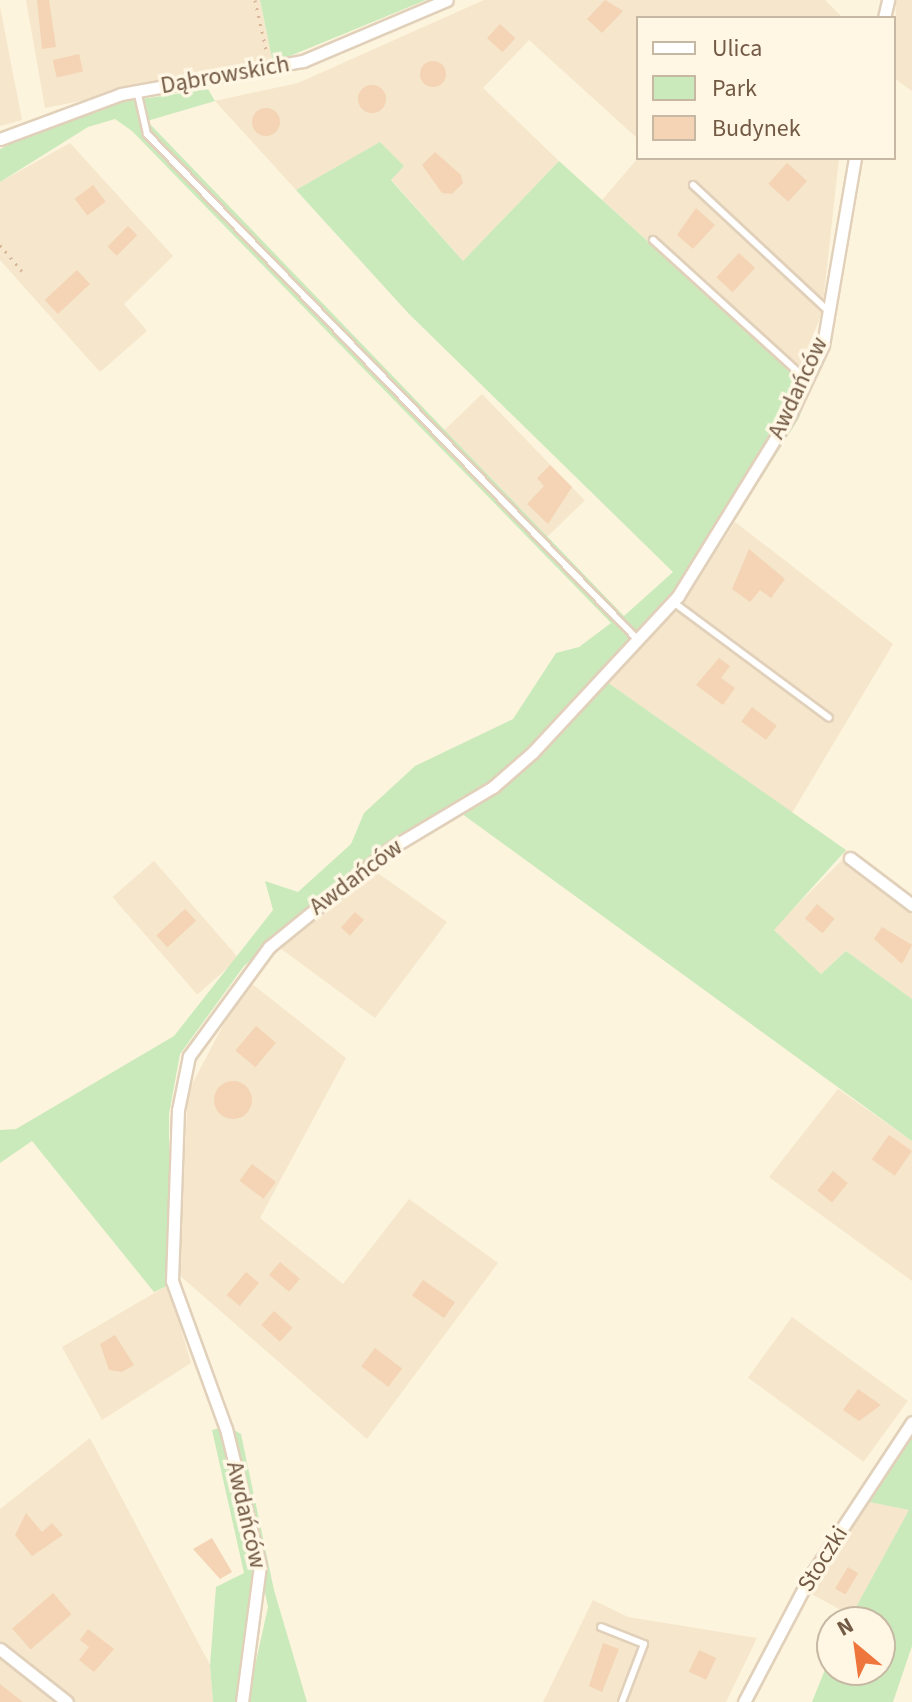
<!DOCTYPE html>
<meta charset="utf-8">
<style>
body{margin:0}
#map{position:relative;width:912px;height:1702px;overflow:hidden;background:#fdf4dd;font-family:"Source Sans 3",sans-serif}
div>[style]{position:absolute}
.residential>*{inset:0;background:#f5e6cc;transform-origin:0 0}
.green>*{inset:0;background:#caeabc}
.building>*{inset:0;background:#f4d4b4;transform-origin:0 0}
.round{border-radius:50%}
.path>*{height:3px;margin-top:-1.5px;transform-origin:0;background:repeating-linear-gradient(90deg,#d8b798 0 2px,transparent 0 8px)}
.roads{filter:drop-shadow(2px 0 #e1d0ba) drop-shadow(-2px 0 #e1d0ba) drop-shadow(0 2px #e1d0ba) drop-shadow(0 -2px #e1d0ba)}
.service>*{height:6px;margin:-3px;padding:0 3px;transform-origin:3px;border-radius:3px;background:#fff}
.minor>*{height:11px;margin:-5.5px;padding:0 5.5px;transform-origin:5.5px;border-radius:5.5px;background:#fff}
span{translate:-50% -50%;white-space:nowrap;text-align:center;line-height:1.15;-webkit-text-stroke:7px #fff7e4;paint-order:stroke}
.street-label{font-size:24px;color:#735a45}
.legend{position:absolute;left:636px;top:16px;width:260px;height:144px;box-sizing:border-box;background:#fff7e4;border:2px solid #c7b8a4;margin:0;padding:10px 14px;list-style:none;font-size:24px;color:#735a45}
.legend li{display:flex;align-items:center;gap:16px;height:40px}
.legend b{width:40px;border:2px solid #c7b8a4}
.north{position:absolute;left:816px;top:1606px;width:80px;height:80px;box-sizing:border-box;background:#fff7e4;border:2px solid #c7b8a4;border-radius:50%;rotate:331deg;font-size:22px;font-weight:700;line-height:32px;text-align:center;color:#735a45}
.north::after{content:'';display:block;margin:auto;width:28px;height:36px;background:#ee763c;clip-path:polygon(50% 0,100% 100%,50% 72%,0 100%)}
</style>
<div id="map">
<div class="residential">
<div style="clip-path:polygon(26px 0,260px 0,273px 63px,45px 108px)"></div>
<div style="clip-path:polygon(484px 0,825px 0,843px 18px,638px 18px,638px 139px,529px 40px,483px 88px,559px 161px,463px 261px,391px 179px,381px 142px,296px 190px,215px 101px,298px 83px)"></div>
<div style="clip-path:polygon(896px 0,912px 0,912px 91px,894px 78px)"></div>
<div style="clip-path:polygon(0 7px,22px 120px,0 126px)"></div>
<div style="clip-path:polygon(70px 143px,173px 256px,124px 304px,147px 331px,100px 372px,0 260px,0 182px)"></div>
<div style="clip-path:polygon(638px 158px,839px 158px,822px 312px,798px 376px,602px 200px)"></div>
<div style="left:482px;top:394px;width:148px;height:52px;rotate:46deg"></div>
<div style="clip-path:polygon(735px 522px,893px 644px,792px 813px,604px 680px,691px 590px)"></div>
<div style="clip-path:polygon(842px 860px,912px 915px,912px 999px,846px 951px,821px 974px,773px 929px)"></div>
<div style="left:154px;top:861px;width:129px;height:55px;rotate:49deg"></div>
<div style="clip-path:polygon(372px 869px,447px 922px,375px 1018px,280px 948px)"></div>
<div style="clip-path:polygon(247px 980px,346px 1058px,260px 1218px,343px 1284px,409px 1199px,498px 1263px,367px 1439px,178px 1274px,188px 1092px)"></div>
<div style="clip-path:polygon(838px 1089px,912px 1141px,912px 1281px,769px 1177px)"></div>
<div style="clip-path:polygon(168px 1285px,191px 1363px,102px 1420px,62px 1347px)"></div>
<div style="left:792px;top:1317px;width:143px;height:75px;rotate:36deg"></div>
<div style="clip-path:polygon(90px 1438px,210px 1665px,213px 1702px,0 1702px,0 1509px)"></div>
<div style="clip-path:polygon(869px 1502px,910px 1510px,852px 1616px,808px 1592px)"></div>
<div style="clip-path:polygon(593px 1600px,628px 1617px,757px 1638px,726px 1702px,543px 1702px)"></div>
</div>
<div class="green">
<div style="clip-path:polygon(260px 0,426px 0,273px 63px)"></div>
<div style="clip-path:polygon(208px 89px,215px 101px,147px 121px,624px 616px,673px 572px,409px 314px,296px 190px,380px 142px,404px 166px,391px 180px,463px 261px,559px 161px,810px 388px,799px 418px,691px 590px,604px 680px,846px 850px,774px 930px,821px 974px,846px 951px,912px 999px,912px 1141px,454px 808px,374px 856px,294px 921px,244px 966px,180px 1054px,169px 1114px,169px 1285px,154px 1292px,32px 1141px,0 1163px,0 1130px,16px 1129px,174px 1036px,273px 910px,265px 881px,298px 892px,351px 844px,364px 813px,415px 766px,513px 719px,556px 653px,579px 647px,611px 623px,132px 131px,115px 119px,88px 127px,0 182px,0 149px,56px 122px,122px 102px)"></div>
<div style="clip-path:polygon(220px 1428px,255px 1564px,237px 1702px,213px 1702px,210px 1665px,216px 1587px,244px 1573px,212px 1430px)"></div>
<div style="clip-path:polygon(231px 1428px,241px 1434px,274px 1590px,307px 1702px,247px 1702px,268px 1607px)"></div>
<div style="clip-path:polygon(912px 1435px,912px 1646px,893px 1702px,812px 1702px,832px 1652px,832px 1670px,880px 1670px,880px 1622px,848px 1622px,909px 1510px,869px 1502px)"></div>
</div>
<div class="building">
<div style="clip-path:polygon(37px 0,49px 0,56px 47px,42px 49px)"></div>
<div style="clip-path:polygon(605px 0,623px 11px,602px 33px,587px 19px)"></div>
<div style="left:500px;top:24px;width:21px;height:19px;rotate:43deg"></div>
<div style="left:79px;top:54px;width:18px;height:27px;rotate:77deg"></div>
<div class="round" style="left:420px;top:61px;width:26px;height:26px"></div>
<div class="round" style="left:358px;top:85px;width:28px;height:28px"></div>
<div class="round" style="left:252px;top:108px;width:28px;height:28px"></div>
<div style="clip-path:polygon(435px 152px,461px 175px,463px 183px,452px 194px,442px 193px,422px 165px)"></div>
<div style="left:787px;top:163px;width:27px;height:28px;rotate:42deg"></div>
<div style="left:93px;top:185px;width:21px;height:23px;rotate:53deg"></div>
<div style="clip-path:polygon(696px 208px,715px 225px,693px 249px,677px 235px)"></div>
<div style="left:128px;top:226px;width:13px;height:29px;rotate:45deg"></div>
<div style="left:739px;top:253px;width:22px;height:33px;rotate:43deg"></div>
<div style="left:77px;top:270px;width:19px;height:44px;rotate:47deg"></div>
<div style="clip-path:polygon(550px 465px,572px 487px,548px 524px,527px 504px,544px 486px,537px 478px)"></div>
<div style="clip-path:polygon(749px 549px,785px 579px,771px 598px,760px 590px,750px 602px,732px 589px)"></div>
<div style="clip-path:polygon(719px 658px,730px 666px,721px 678px,735px 688px,723px 705px,696px 685px)"></div>
<div style="left:752px;top:707px;width:31px;height:18px;rotate:37deg"></div>
<div style="left:817px;top:904px;width:23px;height:19px;rotate:40deg"></div>
<div style="left:185px;top:909px;width:16px;height:39px;rotate:47deg"></div>
<div style="left:355px;top:912px;width:12px;height:21px;rotate:42deg"></div>
<div style="clip-path:polygon(882px 927px,912px 945px,902px 964px,874px 939px)"></div>
<div style="left:256px;top:1026px;width:26px;height:32px;rotate:40deg"></div>
<div class="round" style="left:214px;top:1081px;width:38px;height:38px"></div>
<div style="left:889px;top:1135px;width:28px;height:30px;rotate:35deg"></div>
<div style="left:252px;top:1164px;width:30px;height:21px;rotate:37deg"></div>
<div style="left:833px;top:1171px;width:19px;height:25px;rotate:39deg"></div>
<div style="left:280px;top:1262px;width:26px;height:17px;rotate:40deg"></div>
<div style="left:246px;top:1272px;width:17px;height:30px;rotate:40deg"></div>
<div style="left:423px;top:1280px;width:39px;height:19px;rotate:35deg"></div>
<div style="left:274px;top:1311px;width:25px;height:19px;rotate:42deg"></div>
<div style="clip-path:polygon(115px 1335px,134px 1365px,122px 1372px,109px 1370px,100px 1344px)"></div>
<div style="left:375px;top:1348px;width:34px;height:23px;rotate:37deg"></div>
<div style="clip-path:polygon(858px 1389px,881px 1405px,859px 1421px,843px 1410px)"></div>
<div style="clip-path:polygon(26px 1513px,42px 1532px,52px 1523px,63px 1535px,32px 1556px,15px 1535px)"></div>
<div style="clip-path:polygon(212px 1538px,232px 1572px,220px 1579px,193px 1549px)"></div>
<div style="left:848px;top:1567px;width:12px;height:25px;rotate:31deg"></div>
<div style="left:53px;top:1593px;width:28px;height:54px;rotate:49deg"></div>
<div style="clip-path:polygon(88px 1629px,114px 1649px,94px 1672px,79px 1660px,89px 1647px,80px 1640px)"></div>
<div style="clip-path:polygon(603px 1643px,619px 1649px,602px 1692px,589px 1686px)"></div>
<div style="left:699px;top:1650px;width:19px;height:24px;rotate:25deg"></div>
<div style="clip-path:polygon(0 1684px,23px 1702px,0 1702px)"></div>
</div>
<div class="path">
<div style="left:255px;top:0;width:55px;rotate:77.5deg"></div>
<div style="left:0;top:245px;width:34px;rotate:50deg"></div>
</div>
<div class="roads">
<div class="service">
<div style="left:137px;top:90px;width:45px;rotate:77.2deg"></div>
<div style="left:147px;top:134px;width:704px;rotate:45.86deg"></div>
<div style="left:693px;top:185px;width:185px;rotate:43deg"></div>
<div style="left:653px;top:240px;width:208px;rotate:42.3deg"></div>
<div style="left:673px;top:602px;width:194px;rotate:36.6deg"></div>
<div style="left:601px;top:1627px;width:46px;rotate:21.6deg"></div>
<div style="left:644px;top:1644px;width:62px;rotate:110.8deg"></div>
</div>
<div class="minor">
<div style="left:884px;top:18px;width:18px;rotate:-77deg"></div>
<div style="left:0;top:139px;width:129px;rotate:-20.4deg"></div>
<div style="left:121px;top:94px;width:185px;rotate:-10.3deg"></div>
<div style="left:303px;top:61px;width:156px;rotate:-23deg"></div>
<div style="left:850px;top:858px;width:78px;rotate:37.2deg"></div>
<div style="left:0;top:1649px;width:85px;rotate:38.3deg"></div>
<div style="left:242px;top:1702px;width:137px;rotate:-82.5deg"></div>
<div style="left:260px;top:1566px;width:141px;rotate:-103.9deg"></div>
<div style="left:226px;top:1429px;width:158px;rotate:-110deg"></div>
<div style="left:172px;top:1281px;width:171px;rotate:-88deg"></div>
<div style="left:178px;top:1110px;width:55px;rotate:-78.5deg"></div>
<div style="left:189px;top:1056px;width:135px;rotate:-53.7deg"></div>
<div style="left:269px;top:947px;width:157px;rotate:-39.1deg"></div>
<div style="left:391px;top:848px;width:119px;rotate:-30.9deg"></div>
<div style="left:493px;top:787px;width:53px;rotate:-41.2deg"></div>
<div style="left:533px;top:752px;width:213px;rotate:-47.1deg"></div>
<div style="left:678px;top:596px;width:213px;rotate:-58.3deg"></div>
<div style="left:790px;top:415px;width:77px;rotate:-64.8deg"></div>
<div style="left:823px;top:345px;width:190px;rotate:-80.3deg"></div>
<div style="left:744px;top:1702px;width:138px;rotate:-62.3deg"></div>
<div style="left:808px;top:1580px;width:189px;rotate:-56.6deg"></div>
</div>
</div>
<div class="street-label">
<span style="left:225px;top:75px;rotate:-10deg">Dąbrowskich</span>
<span style="left:798px;top:388px;rotate:-65deg">Awdańców</span>
<span style="left:356px;top:877px;rotate:-37deg">Awdańców</span>
<span style="left:246px;top:1515px;rotate:77deg">Awdańców</span>
<span style="left:823px;top:1559px;rotate:-58deg">Stoczki</span>
</div>
<ul class="legend">
<li><b style="height:10px;background:#fff"></b>Ulica</li>
<li><b style="height:22px;background:#caeabc"></b>Park</li>
<li><b style="height:22px;background:#f4d4b4"></b>Budynek</li>
</ul>
<div class="north">N</div>
</div>
